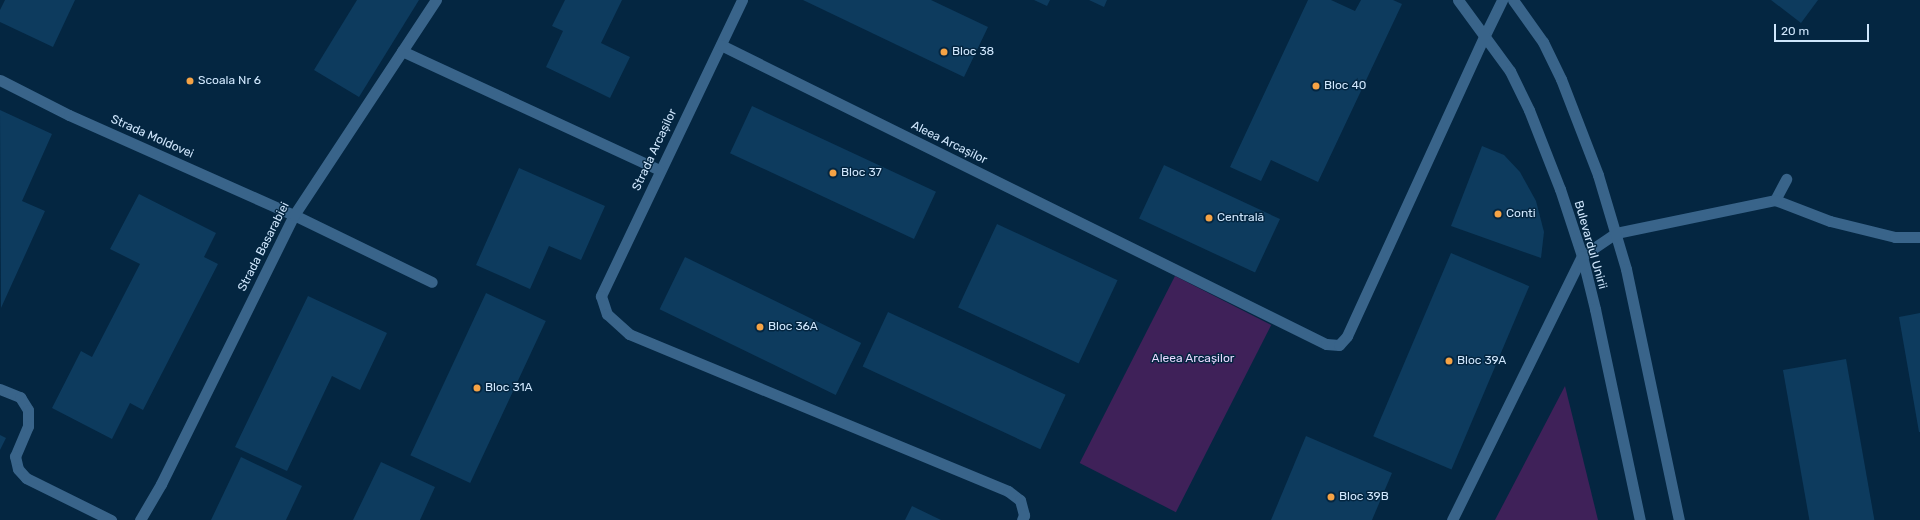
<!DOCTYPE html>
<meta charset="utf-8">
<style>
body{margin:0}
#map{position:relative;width:1920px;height:520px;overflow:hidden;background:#042641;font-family:Rubik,sans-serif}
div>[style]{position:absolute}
.green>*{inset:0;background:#3f2159;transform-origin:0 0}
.building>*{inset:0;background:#0d3b5e;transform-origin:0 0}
.service>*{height:11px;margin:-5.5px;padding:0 5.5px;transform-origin:5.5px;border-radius:5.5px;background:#39648a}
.minor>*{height:11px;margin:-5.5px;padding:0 5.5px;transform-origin:5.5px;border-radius:5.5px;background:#39648a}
.secondary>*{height:11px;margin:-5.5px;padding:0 5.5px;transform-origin:5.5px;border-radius:5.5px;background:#39648a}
.dots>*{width:11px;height:11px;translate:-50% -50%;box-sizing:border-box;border:2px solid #042641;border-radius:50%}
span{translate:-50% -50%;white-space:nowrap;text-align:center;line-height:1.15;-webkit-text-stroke:3px #042641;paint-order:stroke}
.poi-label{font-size:12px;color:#cfe6fc}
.left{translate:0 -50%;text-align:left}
.street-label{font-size:12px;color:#cfe6fc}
.park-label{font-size:12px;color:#ead8ff}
.scale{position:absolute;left:1774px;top:24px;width:95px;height:18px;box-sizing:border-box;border:2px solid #cfe6fc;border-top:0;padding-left:5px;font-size:12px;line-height:14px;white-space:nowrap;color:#cfe6fc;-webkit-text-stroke:3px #042641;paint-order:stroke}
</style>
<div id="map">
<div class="green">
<div style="left:1175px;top:276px;width:108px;height:210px;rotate:27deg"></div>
<div style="clip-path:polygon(1565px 386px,1598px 520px,1495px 520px)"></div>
</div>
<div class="building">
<div style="clip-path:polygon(5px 0,75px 0,53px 47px,0 22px,0 10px)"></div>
<div style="clip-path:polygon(357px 0,419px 0,359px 97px,314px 70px)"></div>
<div style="clip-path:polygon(565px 0,622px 0,601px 43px,630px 57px,610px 98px,546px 67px,563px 31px,552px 26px)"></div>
<div style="clip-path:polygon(803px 0,931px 0,988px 27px,964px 77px)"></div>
<div style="clip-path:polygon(1034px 0,1050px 0,1047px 6px)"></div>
<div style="clip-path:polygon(1089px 0,1107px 0,1104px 7px)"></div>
<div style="clip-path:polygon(1308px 0,1331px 0,1355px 11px,1361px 0,1393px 0,1402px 4px,1318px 182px,1271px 160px,1261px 181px,1230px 167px)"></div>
<div style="clip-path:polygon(1771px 0,1818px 0,1801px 23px)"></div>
<div style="left:752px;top:106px;width:203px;height:52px;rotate:25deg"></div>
<div style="clip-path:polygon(0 110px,52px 134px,22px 201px,45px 211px,1px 308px)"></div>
<div style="clip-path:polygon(1482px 146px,1504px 155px,1520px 172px,1536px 201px,1544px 232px,1541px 258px,1451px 226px)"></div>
<div style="left:1164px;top:165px;width:128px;height:59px;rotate:25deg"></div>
<div style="clip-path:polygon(519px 168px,605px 206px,581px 260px,549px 246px,530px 289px,476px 265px)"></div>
<div style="clip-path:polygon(139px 194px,216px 233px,204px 257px,218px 264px,143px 410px,130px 403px,112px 439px,52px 408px,81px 351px,92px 357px,140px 264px,110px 249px)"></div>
<div style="left:997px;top:224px;width:133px;height:92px;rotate:25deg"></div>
<div style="left:1451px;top:253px;width:85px;height:199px;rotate:23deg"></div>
<div style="left:685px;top:257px;width:196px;height:58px;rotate:26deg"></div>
<div style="left:486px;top:293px;width:66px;height:179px;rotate:25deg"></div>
<div style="clip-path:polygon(308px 296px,387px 333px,360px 390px,332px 376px,287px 471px,235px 447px)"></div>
<div style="left:888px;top:312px;width:196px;height:60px;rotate:25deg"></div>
<div style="clip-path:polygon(1920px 313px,1920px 432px,1919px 432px,1899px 317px)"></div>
<div style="left:1846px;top:359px;width:164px;height:64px;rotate:80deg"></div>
<div style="clip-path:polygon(0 435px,6px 438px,0 450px)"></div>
<div style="clip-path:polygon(1306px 436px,1392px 473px,1372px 520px,1271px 520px)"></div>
<div style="clip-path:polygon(241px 457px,302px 486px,286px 520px,211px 520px)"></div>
<div style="clip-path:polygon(381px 462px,435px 487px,420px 520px,353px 520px)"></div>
<div style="clip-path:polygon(912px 506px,941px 520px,905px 520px)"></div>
</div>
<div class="service">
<div style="left:742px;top:0;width:328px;rotate:115.5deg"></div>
<div style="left:601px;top:296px;width:19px;rotate:72deg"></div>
<div style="left:607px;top:314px;width:30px;rotate:42deg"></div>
<div style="left:629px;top:334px;width:410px;rotate:22.5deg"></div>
<div style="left:1008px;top:491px;width:15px;rotate:37deg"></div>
<div style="left:1020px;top:500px;width:16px;rotate:75deg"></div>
<div style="left:1024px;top:515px;width:5px;rotate:112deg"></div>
<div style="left:721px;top:45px;width:675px;rotate:26.3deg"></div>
<div style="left:1326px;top:344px;width:13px;rotate:4deg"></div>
<div style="left:1339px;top:345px;width:12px;rotate:-48deg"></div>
<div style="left:1347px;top:336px;width:331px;rotate:-65.4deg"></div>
<div style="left:402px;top:51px;width:284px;rotate:24.8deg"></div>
<div style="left:1775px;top:200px;width:24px;rotate:-62deg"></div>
<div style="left:294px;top:215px;width:153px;rotate:25.9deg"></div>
<div style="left:0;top:389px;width:22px;rotate:22deg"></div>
<div style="left:20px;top:397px;width:15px;rotate:58deg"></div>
<div style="left:28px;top:410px;width:16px;rotate:90deg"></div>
<div style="left:28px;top:426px;width:33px;rotate:113deg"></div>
<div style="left:15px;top:456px;width:13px;rotate:77deg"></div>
<div style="left:18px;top:469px;width:12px;rotate:48deg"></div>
<div style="left:26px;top:478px;width:95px;rotate:26.3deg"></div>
<div style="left:1452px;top:520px;width:294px;rotate:-63.8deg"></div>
</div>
<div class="minor">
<div style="left:1485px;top:35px;width:39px;rotate:-64deg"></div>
<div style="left:0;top:80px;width:77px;rotate:26.9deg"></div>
<div style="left:69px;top:115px;width:246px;rotate:24deg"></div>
<div style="left:1582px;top:256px;width:41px;rotate:-34.1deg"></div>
<div style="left:1616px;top:233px;width:162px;rotate:-11.7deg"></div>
<div style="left:1775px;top:200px;width:59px;rotate:20.9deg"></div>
<div style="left:1830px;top:221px;width:67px;rotate:13.8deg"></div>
<div style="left:1895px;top:237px;width:25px"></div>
<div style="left:140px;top:520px;width:42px;rotate:-59.7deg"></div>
<div style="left:161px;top:484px;width:300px;rotate:-63.7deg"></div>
<div style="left:294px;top:215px;width:258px;rotate:-56.6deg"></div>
</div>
<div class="secondary">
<div style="left:1458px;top:0;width:88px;rotate:53.8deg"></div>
<div style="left:1510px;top:71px;width:43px;rotate:64deg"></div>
<div style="left:1529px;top:110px;width:85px;rotate:68.6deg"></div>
<div style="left:1560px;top:189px;width:71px;rotate:71.8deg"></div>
<div style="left:1582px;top:256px;width:55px;rotate:76.2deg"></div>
<div style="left:1595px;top:309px;width:216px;rotate:78deg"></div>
<div style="left:1513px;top:0;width:52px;rotate:54.5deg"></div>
<div style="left:1543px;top:42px;width:41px;rotate:64.1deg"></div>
<div style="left:1561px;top:79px;width:103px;rotate:68.9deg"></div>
<div style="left:1598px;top:175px;width:98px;rotate:73.4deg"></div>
<div style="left:1626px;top:269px;width:257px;rotate:78.1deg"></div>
</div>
<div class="dots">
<div style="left:944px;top:52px;background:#f5a345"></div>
<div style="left:190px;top:81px;background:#f5a345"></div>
<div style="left:1316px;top:86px;background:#f5a345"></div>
<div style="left:833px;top:173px;background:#f5a345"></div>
<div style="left:1498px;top:214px;background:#f5a345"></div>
<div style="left:1209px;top:218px;background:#f5a345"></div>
<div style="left:760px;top:327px;background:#f5a345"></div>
<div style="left:1449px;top:361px;background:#f5a345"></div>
<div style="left:477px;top:388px;background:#f5a345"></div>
<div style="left:1331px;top:497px;background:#f5a345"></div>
</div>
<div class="poi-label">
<span class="left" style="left:952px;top:52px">Bloc 38</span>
<span class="left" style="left:198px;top:81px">Scoala Nr 6</span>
<span class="left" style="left:1324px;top:86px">Bloc 40</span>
<span class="left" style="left:841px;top:173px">Bloc 37</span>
<span class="left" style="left:1506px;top:214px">Conti</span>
<span class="left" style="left:1217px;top:218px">Centrală</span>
<span class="left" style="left:768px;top:327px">Bloc 36A</span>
<span class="left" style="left:1457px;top:361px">Bloc 39A</span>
<span class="left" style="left:485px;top:388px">Bloc 31A</span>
<span class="left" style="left:1339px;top:497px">Bloc 39B</span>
</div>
<div class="street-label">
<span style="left:152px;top:137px;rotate:24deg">Strada Moldovei</span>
<span style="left:949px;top:143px;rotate:26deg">Aleea Arcașilor</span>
<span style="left:655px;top:150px;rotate:-65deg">Strada Arcașilor</span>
<span style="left:1590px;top:245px;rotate:74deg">Bulevardul Unirii</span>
<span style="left:264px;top:247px;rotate:-63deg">Strada Basarabiei</span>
</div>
<div class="park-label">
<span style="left:1193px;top:359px">Aleea Arcașilor</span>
</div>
<div class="scale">20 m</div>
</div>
